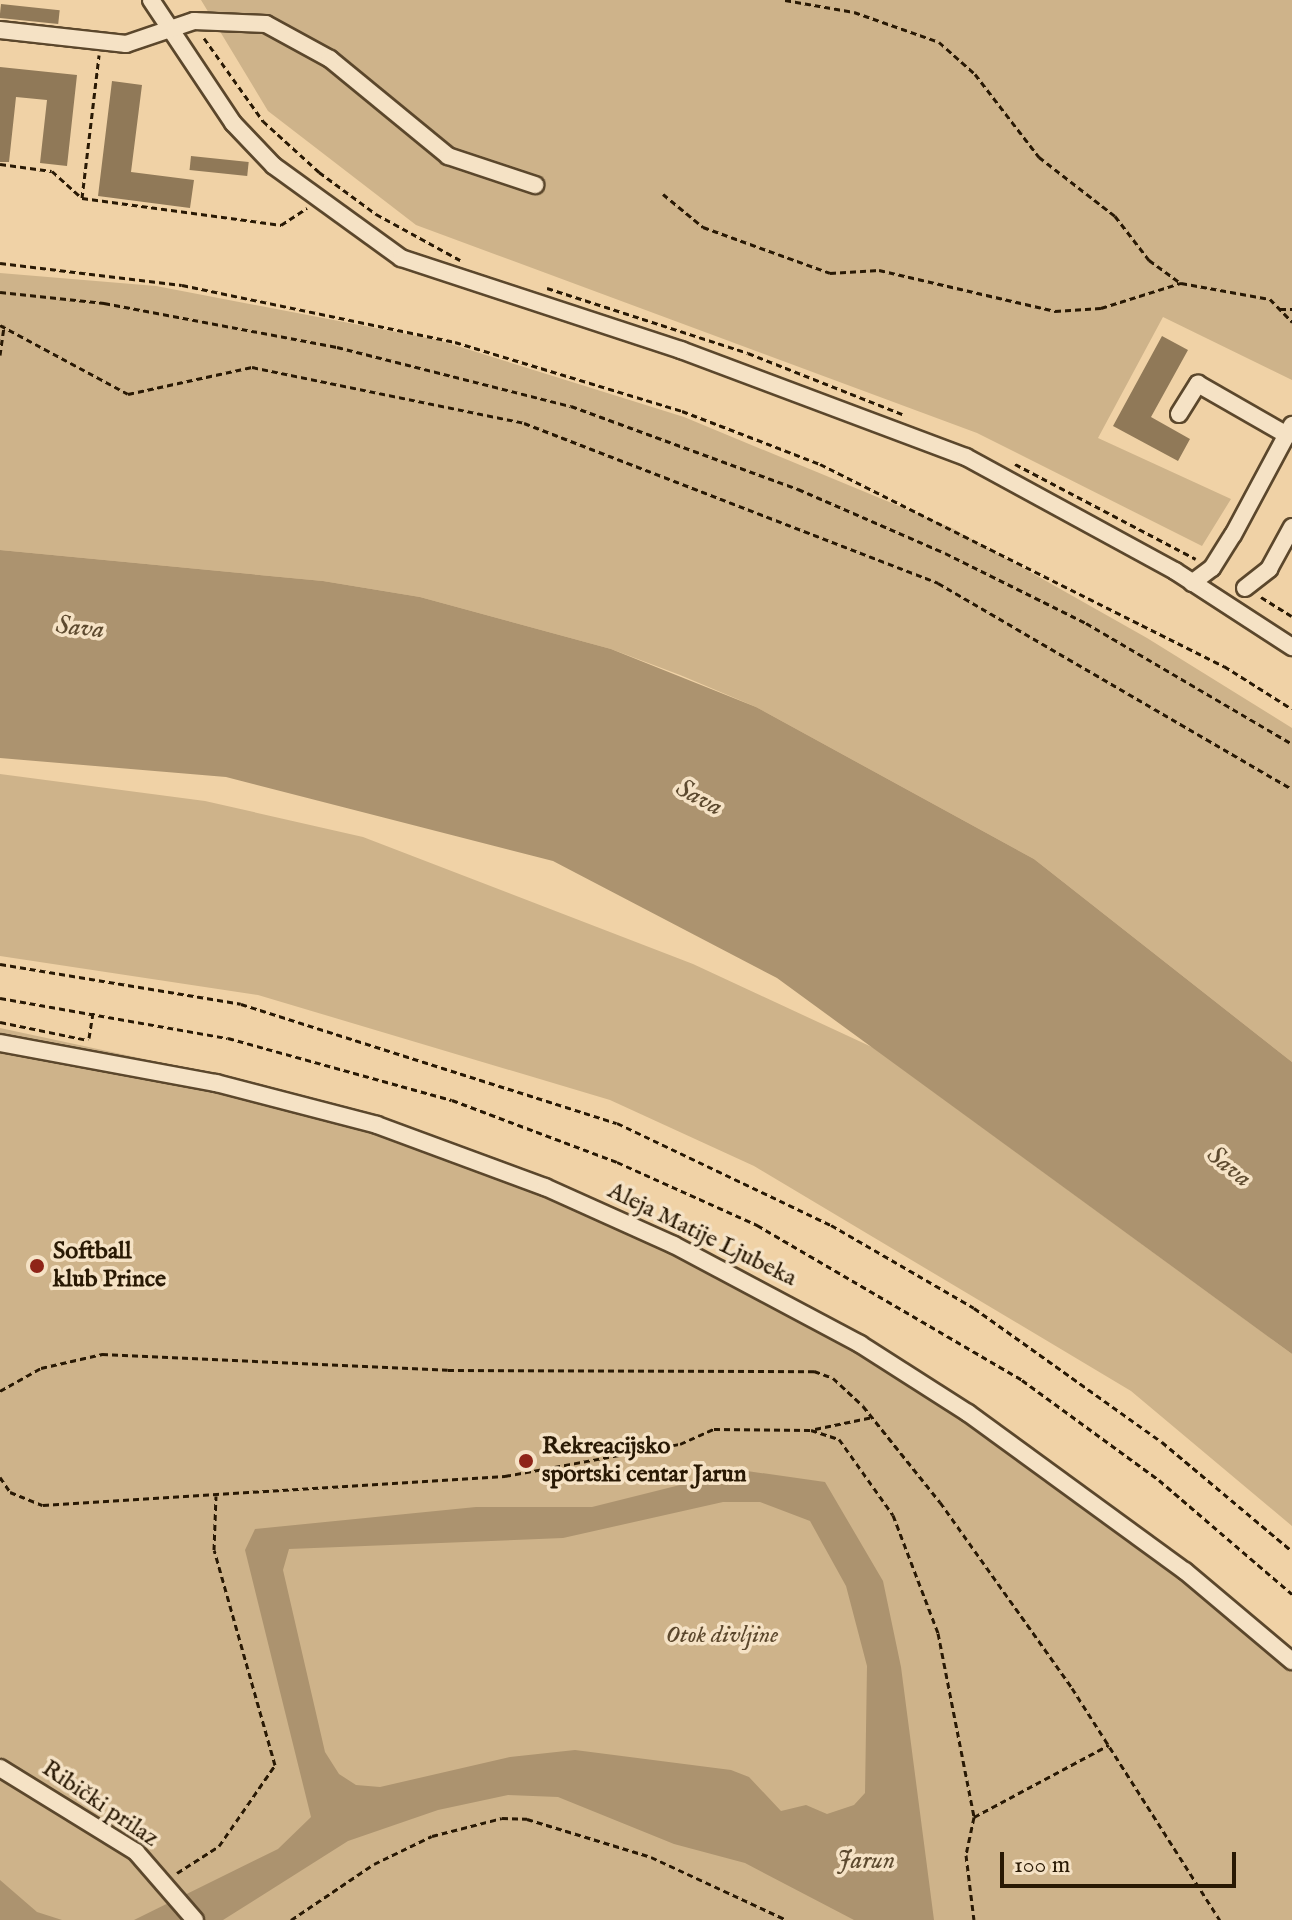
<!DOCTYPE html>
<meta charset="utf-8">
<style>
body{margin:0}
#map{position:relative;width:1292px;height:1920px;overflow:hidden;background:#f0d2a6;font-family:"IM FELL English",serif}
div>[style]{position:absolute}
.green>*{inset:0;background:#ceb38a}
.water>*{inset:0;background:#ac936f}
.building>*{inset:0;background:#907958;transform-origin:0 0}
.path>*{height:3px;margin-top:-1.5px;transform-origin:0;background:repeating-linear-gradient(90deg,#291904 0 6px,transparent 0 10px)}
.roads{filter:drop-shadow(2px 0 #5b472c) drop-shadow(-2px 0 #5b472c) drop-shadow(0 2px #5b472c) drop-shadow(0 -2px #5b472c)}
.minor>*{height:16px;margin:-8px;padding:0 8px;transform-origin:8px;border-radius:8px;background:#f5e2c5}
.dots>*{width:22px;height:22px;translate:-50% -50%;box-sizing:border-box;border:4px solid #f5e2c5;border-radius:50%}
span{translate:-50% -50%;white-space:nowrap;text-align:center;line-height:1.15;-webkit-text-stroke:7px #f5e2c5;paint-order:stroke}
.street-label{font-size:24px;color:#291904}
.poi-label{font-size:24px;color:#291904;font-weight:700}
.left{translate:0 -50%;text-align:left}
.park-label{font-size:24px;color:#5b472c;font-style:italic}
.water-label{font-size:26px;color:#5d4a2f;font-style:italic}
.scale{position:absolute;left:1000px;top:1852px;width:236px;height:36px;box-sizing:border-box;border:4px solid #291904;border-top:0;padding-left:10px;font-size:24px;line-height:28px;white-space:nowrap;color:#291904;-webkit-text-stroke:6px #f5e2c5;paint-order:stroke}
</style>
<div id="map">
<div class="green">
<div style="clip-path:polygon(201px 0,1292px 0,1292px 380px,1163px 317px,1098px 438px,1231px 499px,1202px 546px,977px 433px,416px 225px,268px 111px)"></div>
<div style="clip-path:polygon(0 273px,156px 286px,438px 340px,684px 417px,952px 528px,1147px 638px,1292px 728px,1292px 1062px,1034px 859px,756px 707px,680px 675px,611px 649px,420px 597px,323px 581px,0 550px)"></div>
<div style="clip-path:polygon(0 774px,205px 801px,363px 837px,693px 964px,874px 1048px,1292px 1354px,1292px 1526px,1131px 1391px,754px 1166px,610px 1100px,258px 995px,0 956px)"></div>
<div style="clip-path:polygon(0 1028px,261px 1084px,497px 1158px,730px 1262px,888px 1352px,1020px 1438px,1184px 1559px,1292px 1651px,1292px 1920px,0 1920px)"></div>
</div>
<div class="water">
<div style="clip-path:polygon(0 550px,323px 581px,420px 597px,611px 649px,756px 707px,1034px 859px,1292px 1062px,1292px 1354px,777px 978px,553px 861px,226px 777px,0 758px)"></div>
<div style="clip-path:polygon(evenodd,740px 1470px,825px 1482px,883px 1581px,901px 1667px,934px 1920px,854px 1920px,745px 1863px,674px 1844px,558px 1797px,508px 1795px,438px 1810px,348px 1841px,223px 1920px,134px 1920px,278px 1849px,311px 1817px,245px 1550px,255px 1529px,476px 1507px,592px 1507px,740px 1470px,723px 1502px,760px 1502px,810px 1521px,846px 1586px,867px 1666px,865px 1793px,854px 1805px,827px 1814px,806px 1805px,781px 1811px,749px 1777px,731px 1770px,575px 1750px,510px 1757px,380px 1787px,356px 1785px,339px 1774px,325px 1752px,283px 1570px,289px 1549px,563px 1538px,723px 1502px)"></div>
<div style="clip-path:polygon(0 1880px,37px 1912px,62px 1920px,0 1920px)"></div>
</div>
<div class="building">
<div style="left:1px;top:4px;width:59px;height:14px;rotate:6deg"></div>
<div style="clip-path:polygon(0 67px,77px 75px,67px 166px,40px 163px,47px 100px,16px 97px,9px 162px,0 162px)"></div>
<div style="clip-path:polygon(112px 81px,142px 85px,131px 172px,194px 180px,190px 208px,98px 196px)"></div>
<div style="left:191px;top:156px;width:58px;height:14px;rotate:6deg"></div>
<div style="clip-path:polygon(1162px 336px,1188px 350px,1151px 417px,1190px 439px,1178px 461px,1113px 426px)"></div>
</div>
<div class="path">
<div style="left:785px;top:0;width:70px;rotate:9.9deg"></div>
<div style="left:854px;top:12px;width:90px;rotate:19.4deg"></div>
<div style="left:939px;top:42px;width:48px;rotate:41.6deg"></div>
<div style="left:975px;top:74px;width:105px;rotate:52.4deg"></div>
<div style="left:1039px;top:157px;width:96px;rotate:37.8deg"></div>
<div style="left:1115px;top:216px;width:56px;rotate:52.3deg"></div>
<div style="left:1149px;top:260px;width:39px;rotate:36deg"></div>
<div style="left:1181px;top:283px;width:90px;rotate:10.2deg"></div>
<div style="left:1270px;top:299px;width:32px;rotate:46deg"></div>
<div style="left:204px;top:38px;width:102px;rotate:54.6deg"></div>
<div style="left:263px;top:121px;width:76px;rotate:42.3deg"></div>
<div style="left:319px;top:172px;width:71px;rotate:36.4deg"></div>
<div style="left:376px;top:214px;width:96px;rotate:28.7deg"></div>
<div style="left:0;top:164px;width:52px;rotate:7.7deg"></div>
<div style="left:52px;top:171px;width:40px;rotate:42deg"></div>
<div style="left:82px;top:198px;width:201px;rotate:7.7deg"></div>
<div style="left:281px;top:225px;width:31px;rotate:-33deg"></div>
<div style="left:663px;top:194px;width:52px;rotate:39.5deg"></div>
<div style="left:703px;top:227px;width:135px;rotate:19.9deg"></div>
<div style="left:830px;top:273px;width:49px;rotate:-3.5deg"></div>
<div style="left:879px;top:270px;width:181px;rotate:13.1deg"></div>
<div style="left:1055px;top:311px;width:46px;rotate:-3.7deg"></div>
<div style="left:1101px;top:308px;width:84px;rotate:-17.4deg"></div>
<div style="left:82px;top:198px;width:144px;rotate:-83.2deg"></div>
<div style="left:0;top:263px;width:183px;rotate:6.9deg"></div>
<div style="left:182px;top:285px;width:279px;rotate:11.8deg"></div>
<div style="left:455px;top:342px;width:237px;rotate:16.9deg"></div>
<div style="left:682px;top:411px;width:148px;rotate:21deg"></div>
<div style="left:820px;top:464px;width:452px;rotate:26.6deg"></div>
<div style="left:1224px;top:666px;width:80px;rotate:32.3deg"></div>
<div style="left:547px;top:288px;width:211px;rotate:17.9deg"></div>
<div style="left:748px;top:353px;width:166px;rotate:21.6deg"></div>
<div style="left:0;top:292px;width:105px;rotate:6deg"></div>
<div style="left:104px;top:303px;width:237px;rotate:10.7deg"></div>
<div style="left:337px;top:347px;width:241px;rotate:14.2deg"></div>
<div style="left:571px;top:406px;width:242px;rotate:20.1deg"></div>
<div style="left:798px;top:489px;width:160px;rotate:23.5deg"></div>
<div style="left:945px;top:553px;width:157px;rotate:26.4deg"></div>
<div style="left:1086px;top:623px;width:239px;rotate:30.4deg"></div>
<div style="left:1280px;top:309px;width:12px"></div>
<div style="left:0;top:325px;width:145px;rotate:28.3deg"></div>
<div style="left:128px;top:394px;width:127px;rotate:-12.3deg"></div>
<div style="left:252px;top:367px;width:278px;rotate:11.6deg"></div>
<div style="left:524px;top:423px;width:444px;rotate:21.1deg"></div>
<div style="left:938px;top:583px;width:410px;rotate:30.2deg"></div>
<div style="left:0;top:355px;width:30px;rotate:-82deg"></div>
<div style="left:1015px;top:464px;width:204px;rotate:27.7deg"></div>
<div style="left:1261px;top:597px;width:36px;rotate:32deg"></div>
<div style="left:0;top:964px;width:244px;rotate:9.4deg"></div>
<div style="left:241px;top:1004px;width:394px;rotate:17.6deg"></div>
<div style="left:617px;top:1123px;width:237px;rotate:25.5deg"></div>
<div style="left:831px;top:1225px;width:165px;rotate:30.1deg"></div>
<div style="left:974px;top:1308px;width:231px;rotate:35.5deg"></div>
<div style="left:1162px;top:1442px;width:170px;rotate:40deg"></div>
<div style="left:0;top:998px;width:231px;rotate:10deg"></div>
<div style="left:228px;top:1038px;width:232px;rotate:15.5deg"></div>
<div style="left:452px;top:1100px;width:176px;rotate:20.6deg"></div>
<div style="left:617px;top:1162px;width:154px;rotate:24.2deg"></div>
<div style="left:757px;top:1225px;width:307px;rotate:30.3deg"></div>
<div style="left:1022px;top:1380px;width:170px;rotate:36.1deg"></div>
<div style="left:1159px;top:1480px;width:175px;rotate:40.6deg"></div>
<div style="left:0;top:1022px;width:90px;rotate:11.6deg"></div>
<div style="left:89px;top:1038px;width:26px;rotate:-81deg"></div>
<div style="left:0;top:1391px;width:47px;rotate:-29.3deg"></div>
<div style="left:41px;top:1368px;width:63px;rotate:-12.9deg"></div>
<div style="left:102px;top:1354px;width:346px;rotate:2.6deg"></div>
<div style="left:448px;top:1370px;width:366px;rotate:0.2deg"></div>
<div style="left:814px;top:1371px;width:20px;rotate:20deg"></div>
<div style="left:833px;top:1378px;width:41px;rotate:43deg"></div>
<div style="left:863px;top:1406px;width:123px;rotate:51.3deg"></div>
<div style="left:940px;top:1502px;width:228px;rotate:54.6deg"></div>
<div style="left:1072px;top:1688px;width:275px;rotate:57.5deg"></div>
<div style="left:815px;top:1429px;width:59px;rotate:-11.7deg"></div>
<div style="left:0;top:1477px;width:18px;rotate:56deg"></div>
<div style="left:10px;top:1492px;width:35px;rotate:22deg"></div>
<div style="left:43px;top:1505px;width:463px;rotate:-3.6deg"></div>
<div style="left:505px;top:1476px;width:178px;rotate:-10.4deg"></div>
<div style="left:680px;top:1444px;width:37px;rotate:-24deg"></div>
<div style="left:714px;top:1429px;width:97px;rotate:0.6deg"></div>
<div style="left:811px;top:1430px;width:29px;rotate:18deg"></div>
<div style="left:839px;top:1439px;width:93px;rotate:54.6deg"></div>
<div style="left:893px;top:1515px;width:126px;rotate:69.1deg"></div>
<div style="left:938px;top:1633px;width:187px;rotate:78.9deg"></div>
<div style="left:974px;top:1817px;width:39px;rotate:102deg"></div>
<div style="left:966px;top:1855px;width:65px;rotate:83deg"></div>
<div style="left:974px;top:1817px;width:153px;rotate:-28.1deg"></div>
<div style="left:177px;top:1873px;width:50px;rotate:-32.7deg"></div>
<div style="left:219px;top:1846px;width:98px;rotate:-55.3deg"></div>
<div style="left:275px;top:1765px;width:223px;rotate:-105.8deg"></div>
<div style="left:214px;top:1550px;width:54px;rotate:-87.9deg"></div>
<div style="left:291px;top:1920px;width:100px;rotate:-34deg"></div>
<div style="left:374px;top:1864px;width:64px;rotate:-25.8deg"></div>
<div style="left:432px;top:1836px;width:72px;rotate:-14.4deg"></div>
<div style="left:502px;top:1818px;width:25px;rotate:2deg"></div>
<div style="left:527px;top:1819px;width:130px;rotate:17deg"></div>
<div style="left:651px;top:1857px;width:150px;rotate:24.9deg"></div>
</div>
<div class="roads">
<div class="minor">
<div style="left:151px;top:0;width:148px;rotate:56.3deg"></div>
<div style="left:233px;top:123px;width:59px;rotate:46.4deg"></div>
<div style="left:274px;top:166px;width:157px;rotate:35.9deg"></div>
<div style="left:401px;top:258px;width:295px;rotate:18.2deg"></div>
<div style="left:681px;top:350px;width:304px;rotate:20.6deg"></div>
<div style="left:966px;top:457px;width:238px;rotate:28.6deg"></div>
<div style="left:1175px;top:571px;width:140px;rotate:33deg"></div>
<div style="left:0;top:30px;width:127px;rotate:6.3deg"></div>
<div style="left:126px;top:44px;width:72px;rotate:-18.7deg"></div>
<div style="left:194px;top:21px;width:72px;rotate:2.4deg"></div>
<div style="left:266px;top:24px;width:73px;rotate:28.7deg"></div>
<div style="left:330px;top:59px;width:153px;rotate:39.4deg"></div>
<div style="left:448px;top:156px;width:92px;rotate:18.4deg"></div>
<div style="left:1179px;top:414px;width:36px;rotate:-58deg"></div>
<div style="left:1198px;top:384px;width:103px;rotate:29.8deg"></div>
<div style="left:1192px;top:583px;width:25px;rotate:-37deg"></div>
<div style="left:1212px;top:568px;width:39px;rotate:-58deg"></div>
<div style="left:1233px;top:535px;width:125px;rotate:-61.8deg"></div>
<div style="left:1245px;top:588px;width:31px;rotate:-38deg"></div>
<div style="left:1269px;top:569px;width:48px;rotate:-61.3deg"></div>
<div style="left:0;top:1043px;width:220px;rotate:10.5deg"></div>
<div style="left:216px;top:1083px;width:166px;rotate:14.6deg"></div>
<div style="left:377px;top:1125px;width:179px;rotate:20.3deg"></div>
<div style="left:545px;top:1187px;width:141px;rotate:24.2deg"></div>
<div style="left:674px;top:1245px;width:211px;rotate:28deg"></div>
<div style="left:860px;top:1344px;width:128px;rotate:32.6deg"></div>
<div style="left:968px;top:1413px;width:268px;rotate:36.1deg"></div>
<div style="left:1185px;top:1571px;width:140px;rotate:40.1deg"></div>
<div style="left:0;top:1768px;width:160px;rotate:31.7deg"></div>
<div style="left:136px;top:1852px;width:90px;rotate:49.1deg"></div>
</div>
</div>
<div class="dots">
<div style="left:37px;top:1266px;background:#8f2418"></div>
<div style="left:526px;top:1461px;background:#8f2418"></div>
</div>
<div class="street-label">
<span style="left:702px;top:1235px;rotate:26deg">Aleja Matije Ljubeka</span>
<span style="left:100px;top:1804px;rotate:34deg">Ribički prilaz</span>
</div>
<div class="poi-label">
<span class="left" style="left:53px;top:1266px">Softball<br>klub Prince</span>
<span class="left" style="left:542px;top:1461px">Rekreacijsko<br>sportski centar Jarun</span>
</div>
<div class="park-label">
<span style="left:722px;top:1636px">Otok divljine</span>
</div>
<div class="water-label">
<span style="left:80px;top:628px;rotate:6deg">Sava</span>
<span style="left:699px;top:798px;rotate:28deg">Sava</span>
<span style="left:1229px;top:1167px;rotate:39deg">Sava</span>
<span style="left:866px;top:1861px">Jarun</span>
</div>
<div class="scale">100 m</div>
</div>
